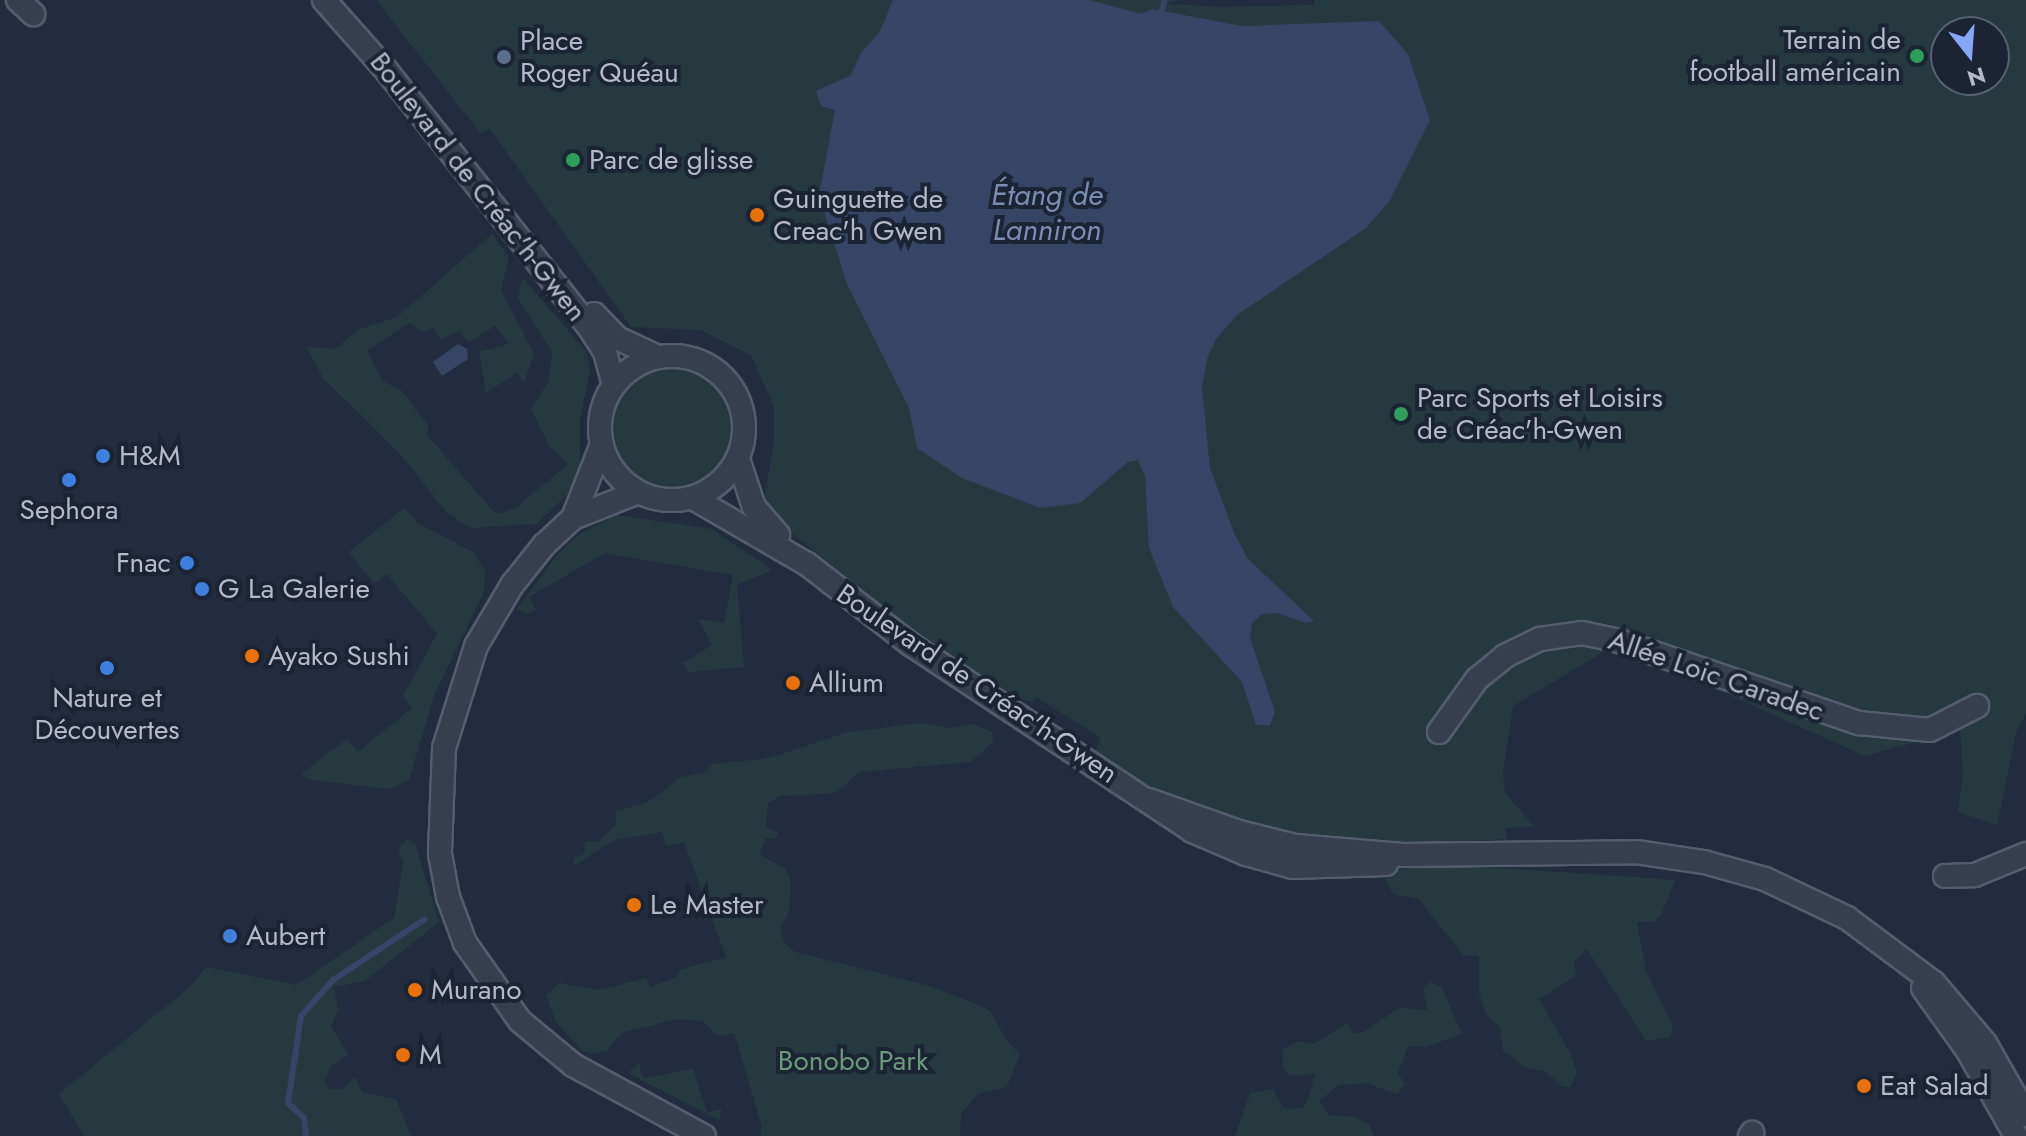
<!DOCTYPE html>
<meta charset="utf-8">
<style>
body{margin:0}
#map{position:relative;width:2026px;height:1136px;overflow:hidden;background:#232c3e;font-family:Jost,sans-serif}
div>[style]{position:absolute}
.green>*{inset:0;background:#25393f}
.round{border-radius:50%}
.water>*{inset:0;background:#364565}
.stream>*{height:6px;margin:-3px;padding:0 3px;transform-origin:3px;border-radius:3px;background:#364565}
.roads{filter:drop-shadow(2px 0 #555c6c) drop-shadow(-2px 0 #555c6c) drop-shadow(0 2px #555c6c) drop-shadow(0 -2px #555c6c)}
.minor>*{height:22px;margin:-11px;padding:0 11px;transform-origin:11px;border-radius:11px;background:#373e4e}
.minor>.ring{margin:-11px;padding:0;box-sizing:content-box;background:none;border:22px solid #373e4e;border-radius:50%}
.dots>*{width:22px;height:22px;translate:-50% -50%;box-sizing:border-box;border:4px solid #1c2333;border-radius:50%}
span{translate:-50% -50%;white-space:nowrap;text-align:center;line-height:1.15;-webkit-text-stroke:8px #1c2333;paint-order:stroke}
.poi-label{font-size:28px;color:#b3b9c9}
.right{translate:-100% -50%;text-align:right}
.left{translate:0 -50%;text-align:left}
.street-label{font-size:28px;color:#b3b9c9}
.park-label{font-size:28px;color:#6a9a7a}
.water-label{font-size:30px;color:#7a8cb2;font-style:italic}
.north{position:absolute;left:1930px;top:16px;width:80px;height:80px;box-sizing:border-box;background:#1c2333;border:2px solid #585f6f;border-radius:50%;rotate:163deg;font-size:22px;font-weight:700;line-height:32px;text-align:center;color:#b3b9c9}
.north::after{content:'';display:block;margin:auto;width:28px;height:36px;background:#87a7fa;clip-path:polygon(50% 0,100% 100%,50% 72%,0 100%)}
</style>
<div id="map">
<div class="green">
<div style="clip-path:polygon(evenodd,376px 0,1181px 0,1165px 4px,1219px 7px,1314px 5px,1314px 0,2026px 0,2026px 713px,2016px 732px,1997px 825px,1958px 812px,1963px 773px,1960px 730px,1865px 756px,1722px 692px,1605px 651px,1513px 706px,1503px 771px,1505px 793px,1534px 826px,1505px 828px,1507px 839px,1383px 845px,1293px 839px,1172px 799px,1095px 753px,1101px 738px,1036px 697px,1032px 702px,1010px 696px,922px 636px,771px 517px,763px 505px,774px 443px,774px 407px,751px 355px,701px 330px,631px 327px,490px 129px,481px 134px,376px 0,1946px 32px,1994px 32px,1994px 80px,1946px 80px,1946px 32px)"></div>
<div style="clip-path:polygon(492px 234px,509px 257px,501px 290px,534px 354px,524px 383px,517px 373px,486px 393px,479px 352px,509px 344px,495px 326px,469px 342px,459px 331px,441px 340px,433px 328px,423px 332px,409px 323px,367px 351px,382px 381px,401px 390px,429px 427px,427px 435px,494px 512px,502px 513px,517px 507px,568px 464px,550px 447px,531px 409px,549px 381px,552px 352px,518px 298px,522px 277px,586px 351px,590px 371px,580px 419px,580px 465px,572px 490px,536px 524px,470px 528px,446px 512px,401px 455px,323px 378px,307px 347px,335px 349px,358px 330px,397px 317px)"></div>
<div class="round" style="left:612px;top:367px;width:122px;height:122px"></div>
<div style="clip-path:polygon(404px 508px,418px 523px,475px 553px,485px 571px,484px 592px,435px 693px,409px 780px,388px 789px,311px 780px,301px 774px,347px 739px,358px 752px,412px 708px,403px 696px,437px 634px,387px 574px,374px 583px,349px 552px)"></div>
<div style="clip-path:polygon(616px 515px,712px 529px,772px 570px,737px 585px,744px 667px,688px 672px,683px 663px,712px 645px,698px 619px,724px 623px,733px 575px,605px 553px,529px 597px,536px 610px,527px 614px,517px 609px,557px 555px,581px 533px)"></div>
<div style="clip-path:polygon(922px 723px,951px 728px,973px 724px,992px 732px,993px 742px,970px 762px,860px 772px,835px 793px,780px 796px,768px 803px,766px 827px,778px 832px,776px 838px,766px 838px,759px 854px,786px 869px,791px 881px,789px 912px,780px 927px,784px 942px,795px 952px,930px 986px,976px 1004px,990px 1011px,1006px 1040px,1020px 1053px,1007px 1087px,979px 1093px,961px 1114px,960px 1136px,760px 1136px,762px 1127px,734px 1033px,719px 1036px,702px 1021px,677px 1019px,621px 1033px,607px 1050px,591px 1054px,582px 1051px,556px 1022px,546px 995px,560px 983px,599px 990px,646px 978px,650px 987px,675px 978px,680px 970px,726px 957px,684px 842px,666px 846px,662px 832px,614px 840px,574px 866px,574px 858px,584px 854px,585px 841px,598px 842px,616px 825px,616px 811px,648px 802px,681px 777px,703px 773px,713px 764px,770px 758px,848px 732px)"></div>
<div style="clip-path:polygon(407px 838px,415px 843px,439px 922px,365px 981px,334px 987px,338px 1010px,331px 1027px,348px 1054px,330px 1067px,325px 1082px,331px 1089px,343px 1089px,355px 1077px,362px 1092px,396px 1099px,411px 1136px,84px 1136px,59px 1094px,191px 986px,206px 967px,296px 985px,394px 918px,403px 862px,398px 850px)"></div>
<div style="clip-path:polygon(1445px 864px,1675px 880px,1662px 913px,1654px 922px,1637px 922px,1646px 971px,1673px 1026px,1670px 1037px,1646px 1041px,1587px 949px,1574px 961px,1576px 976px,1539px 999px,1570px 1053px,1577px 1072px,1571px 1087px,1563px 1087px,1545px 1071px,1527px 1068px,1503px 1051px,1500px 1028px,1485px 1012px,1479px 992px,1479px 956px,1463px 955px,1418px 898px,1394px 895px,1385px 880px,1387px 871px)"></div>
<div style="clip-path:polygon(1431px 982px,1442px 988px,1462px 1034px,1425px 1047px,1408px 1046px,1398px 1073px,1405px 1085px,1397px 1094px,1366px 1083px,1339px 1085px,1319px 1101px,1328px 1115px,1355px 1117px,1370px 1126px,1373px 1136px,1235px 1136px,1250px 1093px,1273px 1089px,1283px 1107px,1290px 1109px,1302px 1108px,1308px 1100px,1315px 1074px,1290px 1075px,1283px 1067px,1282px 1050px,1298px 1041px,1314px 1044px,1347px 1023px,1353px 1033px,1364px 1032px,1399px 1008px,1427px 1010px,1423px 987px)"></div>
<div style="clip-path:polygon(639px 1063px,643px 1079px,693px 1068px,707px 1113px,722px 1109px,719px 1120px,628px 1073px)"></div>
</div>
<div class="water">
<div style="clip-path:polygon(893px 0,1089px 0,1142px 14px,1152px 9px,1242px 26px,1379px 21px,1408px 54px,1430px 120px,1389px 202px,1366px 228px,1237px 315px,1216px 339px,1207px 359px,1202px 388px,1210px 468px,1234px 533px,1248px 559px,1314px 621px,1306px 623px,1277px 613px,1262px 614px,1252px 623px,1250px 638px,1275px 712px,1270px 725px,1256px 725px,1242px 682px,1173px 607px,1149px 548px,1145px 476px,1138px 460px,1128px 462px,1080px 503px,1040px 508px,962px 478px,917px 448px,909px 408px,847px 284px,819px 195px,835px 110px,821px 106px,816px 91px,851px 75px,861px 53px,880px 31px)"></div>
<div style="clip-path:polygon(458px 344px,467px 349px,468px 359px,442px 376px,433px 362px)"></div>
</div>
<div class="stream">
<div style="left:1160px;top:16px;width:17px;rotate:-73deg"></div>
<div style="left:306px;top:1136px;width:18px;rotate:-96deg"></div>
<div style="left:304px;top:1118px;width:22px;rotate:-137deg"></div>
<div style="left:288px;top:1103px;width:88px;rotate:-81.5deg"></div>
<div style="left:301px;top:1016px;width:48px;rotate:-48.4deg"></div>
<div style="left:333px;top:980px;width:110px;rotate:-33.5deg"></div>
</div>
<div class="roads">
<div class="minor">
<div style="left:18px;top:0;width:21px;rotate:43deg"></div>
<div style="left:324px;top:0;width:94px;rotate:48.5deg"></div>
<div style="left:386px;top:70px;width:328px;rotate:51.7deg"></div>
<div style="left:589px;top:327px;width:30px;rotate:57deg"></div>
<div style="left:605px;top:352px;width:34px;rotate:75deg"></div>
<div style="left:594px;top:314px;width:33px;rotate:46deg"></div>
<div style="left:617px;top:338px;width:45px;rotate:24.9deg"></div>
<div class="ring" style="left:600px;top:356px;width:122px;height:122px"></div>
<div style="left:738px;top:459px;width:51px;rotate:71.6deg"></div>
<div style="left:754px;top:507px;width:37px;rotate:49deg"></div>
<div style="left:636px;top:493px;width:68px;rotate:158.4deg"></div>
<div style="left:573px;top:518px;width:40px;rotate:137deg"></div>
<div style="left:544px;top:545px;width:51px;rotate:128.7deg"></div>
<div style="left:512px;top:585px;width:71px;rotate:120.5deg"></div>
<div style="left:476px;top:646px;width:107px;rotate:107.4deg"></div>
<div style="left:444px;top:748px;width:106px;rotate:92.2deg"></div>
<div style="left:440px;top:854px;width:44px;rotate:79.5deg"></div>
<div style="left:448px;top:897px;width:49px;rotate:69.7deg"></div>
<div style="left:465px;top:943px;width:95px;rotate:54.8deg"></div>
<div style="left:520px;top:1021px;width:69px;rotate:39.7deg"></div>
<div style="left:573px;top:1065px;width:149px;rotate:28.5deg"></div>
<div style="left:693px;top:498px;width:132px;rotate:30.1deg"></div>
<div style="left:807px;top:564px;width:130px;rotate:37.8deg"></div>
<div style="left:910px;top:644px;width:338px;rotate:33.5deg"></div>
<div style="left:1192px;top:831px;width:59px;rotate:23.1deg"></div>
<div style="left:1246px;top:854px;width:49px;rotate:15.5deg"></div>
<div style="left:1293px;top:867px;width:93px;rotate:-1.8deg"></div>
<div style="left:573px;top:518px;width:79px;rotate:-68.6deg"></div>
<div style="left:1439px;top:732px;width:65px;rotate:-54.4deg"></div>
<div style="left:1477px;top:679px;width:36px;rotate:-39deg"></div>
<div style="left:1505px;top:656px;width:39px;rotate:-26deg"></div>
<div style="left:1540px;top:639px;width:42px;rotate:-8.1deg"></div>
<div style="left:1582px;top:633px;width:35px;rotate:12deg"></div>
<div style="left:1616px;top:640px;width:257px;rotate:18.9deg"></div>
<div style="left:1859px;top:723px;width:71px;rotate:5.6deg"></div>
<div style="left:1930px;top:730px;width:53px;rotate:-27.1deg"></div>
<div style="left:1149px;top:800px;width:96px;rotate:19.6deg"></div>
<div style="left:1239px;top:832px;width:59px;rotate:13.8deg"></div>
<div style="left:1296px;top:846px;width:107px;rotate:4.8deg"></div>
<div style="left:1403px;top:855px;width:233px;rotate:-0.7deg"></div>
<div style="left:1636px;top:852px;width:69px;rotate:8.4deg"></div>
<div style="left:1704px;top:862px;width:63px;rotate:15.6deg"></div>
<div style="left:1765px;top:879px;width:91px;rotate:25.4deg"></div>
<div style="left:1847px;top:918px;width:107px;rotate:36.7deg"></div>
<div style="left:1933px;top:982px;width:80px;rotate:49.6deg"></div>
<div style="left:1985px;top:1043px;width:83px;rotate:60.3deg"></div>
<div style="left:1945px;top:876px;width:30px;rotate:-2deg"></div>
<div style="left:1975px;top:875px;width:55px;rotate:-22.4deg"></div>
<div style="left:1923px;top:988px;width:77px;rotate:54.5deg"></div>
<div style="left:1968px;top:1051px;width:98px;rotate:60.5deg"></div>
<div style="left:1750px;top:1136px;width:4px;rotate:-56deg"></div>
</div>
</div>
<div class="dots">
<div style="left:1917px;top:56px;background:#2e9e5b"></div>
<div style="left:504px;top:57px;background:#5c6f8a"></div>
<div style="left:573px;top:160px;background:#2e9e5b"></div>
<div style="left:757px;top:215px;background:#e8710a"></div>
<div style="left:1401px;top:414px;background:#2e9e5b"></div>
<div style="left:103px;top:456px;background:#3f7fe0"></div>
<div style="left:69px;top:480px;background:#3f7fe0"></div>
<div style="left:187px;top:563px;background:#3f7fe0"></div>
<div style="left:202px;top:589px;background:#3f7fe0"></div>
<div style="left:252px;top:656px;background:#e8710a"></div>
<div style="left:107px;top:668px;background:#3f7fe0"></div>
<div style="left:793px;top:683px;background:#e8710a"></div>
<div style="left:634px;top:905px;background:#e8710a"></div>
<div style="left:230px;top:936px;background:#3f7fe0"></div>
<div style="left:415px;top:990px;background:#e8710a"></div>
<div style="left:403px;top:1055px;background:#e8710a"></div>
<div style="left:1864px;top:1086px;background:#e8710a"></div>
</div>
<div class="poi-label">
<span class="right" style="left:1901px;top:56px">Terrain de<br>football américain</span>
<span class="left" style="left:520px;top:57px">Place<br>Roger Quéau</span>
<span class="left" style="left:589px;top:160px">Parc de glisse</span>
<span class="left" style="left:773px;top:215px">Guinguette de<br>Creac'h Gwen</span>
<span class="left" style="left:1417px;top:414px">Parc Sports et Loisirs<br>de Créac'h-Gwen</span>
<span class="left" style="left:119px;top:456px">H&amp;M</span>
<span style="left:69px;top:510px">Sephora</span>
<span class="right" style="left:171px;top:563px">Fnac</span>
<span class="left" style="left:218px;top:589px">G La Galerie</span>
<span class="left" style="left:268px;top:656px">Ayako Sushi</span>
<span class="left" style="left:809px;top:683px">Allium</span>
<span style="left:107px;top:714px">Nature et<br>Découvertes</span>
<span class="left" style="left:650px;top:905px">Le Master</span>
<span class="left" style="left:246px;top:936px">Aubert</span>
<span class="left" style="left:431px;top:990px">Murano</span>
<span class="left" style="left:419px;top:1055px">M</span>
<span class="left" style="left:1880px;top:1086px">Eat Salad</span>
</div>
<div class="street-label">
<span style="left:478px;top:187px;rotate:52deg">Boulevard de Créac'h-Gwen</span>
<span style="left:1716px;top:676px;rotate:19deg">Allée Loic Caradec</span>
<span style="left:977px;top:684px;rotate:34deg">Boulevard de Créac'h-Gwen</span>
</div>
<div class="park-label">
<span style="left:853px;top:1061px">Bonobo Park</span>
</div>
<div class="water-label">
<span style="left:1047px;top:212px">Étang de<br>Lanniron</span>
</div>
<div class="north">N</div>
</div>
